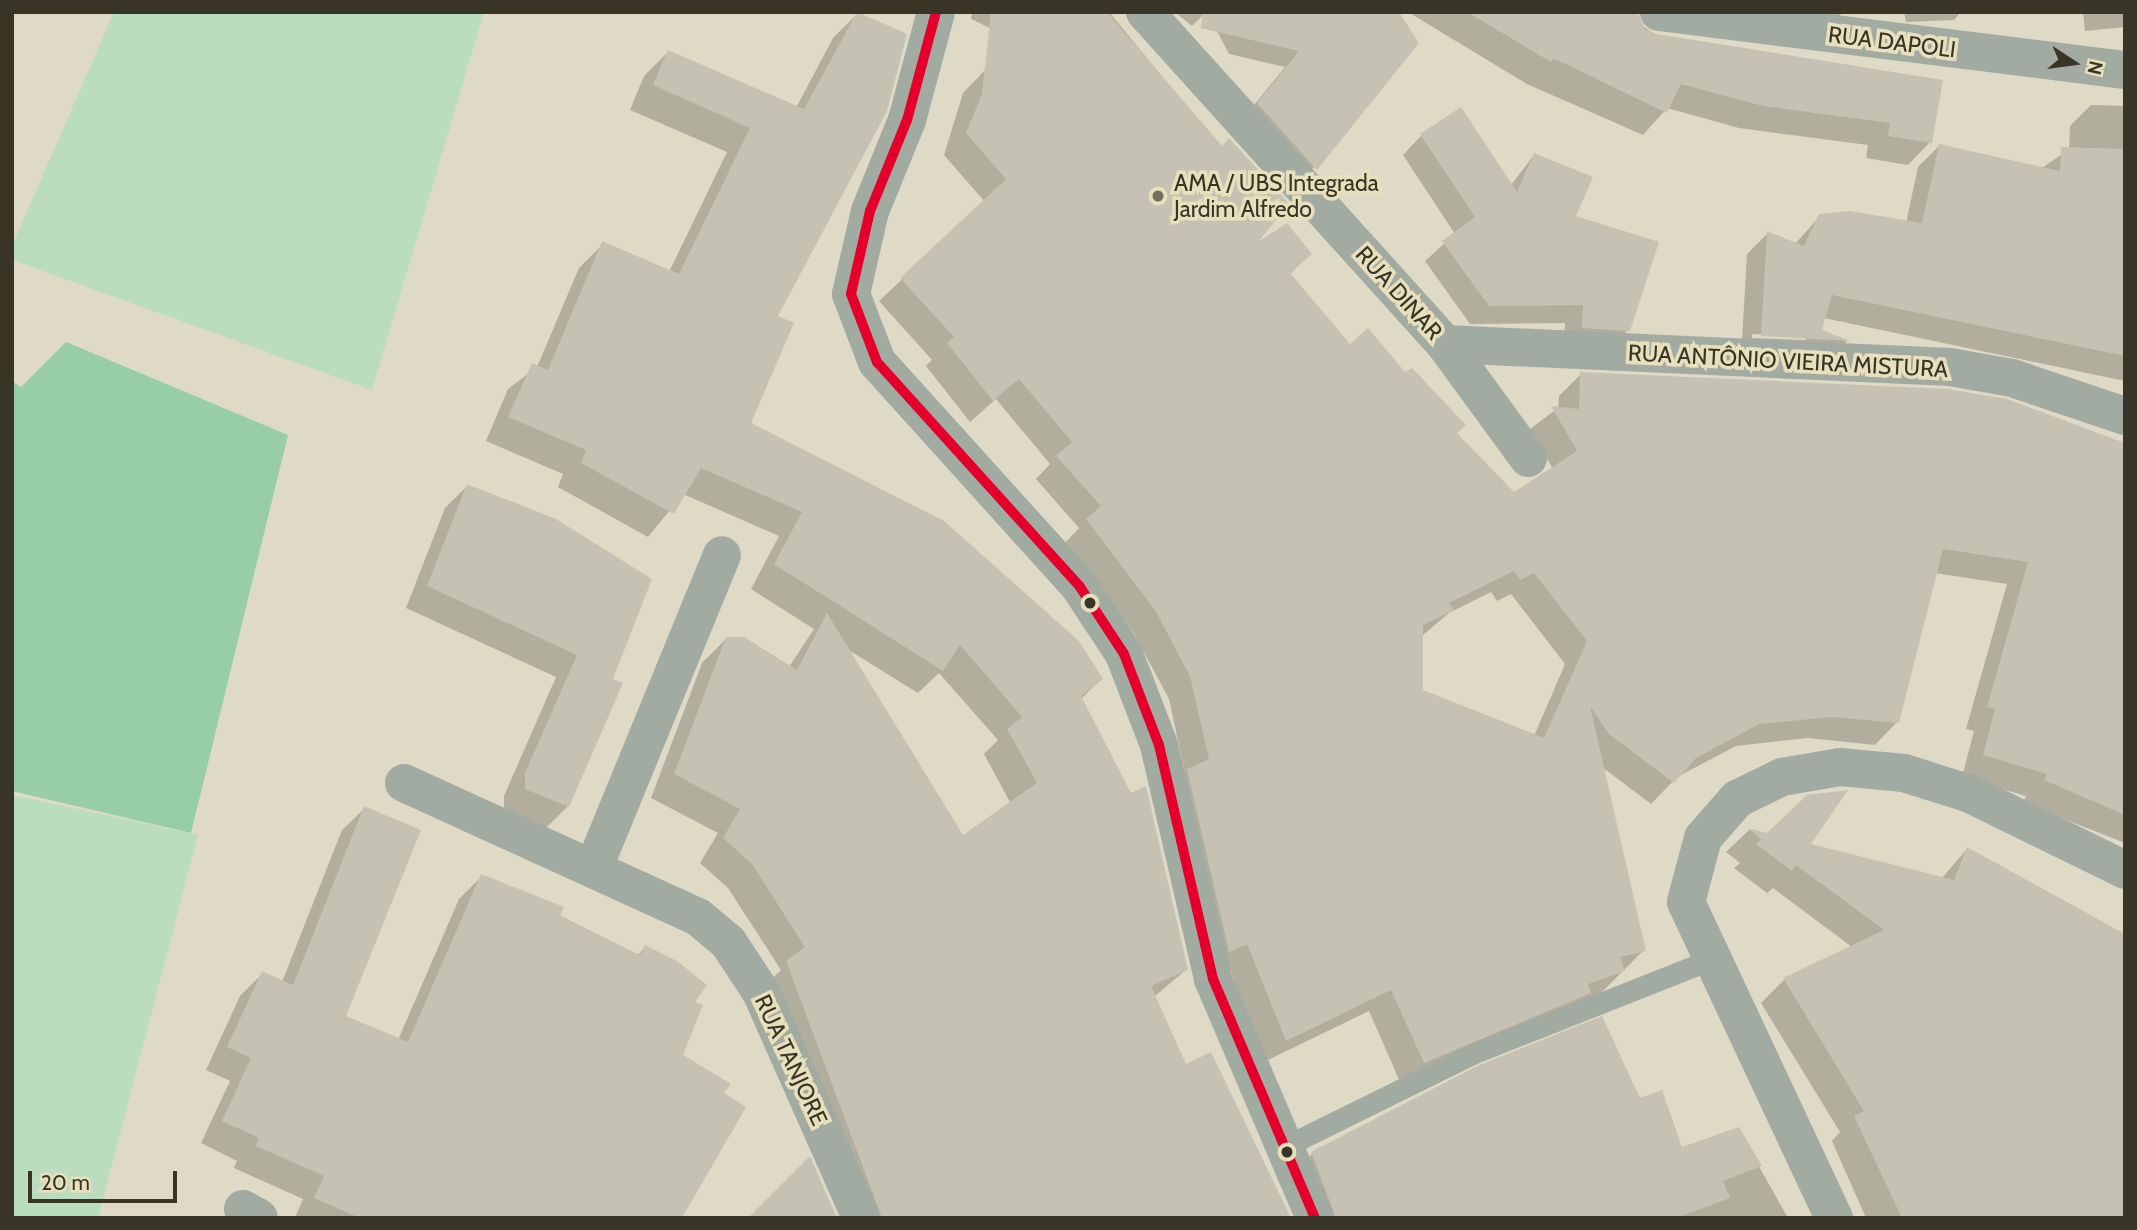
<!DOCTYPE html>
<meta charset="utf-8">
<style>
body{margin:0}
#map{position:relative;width:2137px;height:1230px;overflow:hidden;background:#dedac6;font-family:Cabin,sans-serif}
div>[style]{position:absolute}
.green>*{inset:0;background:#badcbf}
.forest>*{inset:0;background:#98cda9}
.shadow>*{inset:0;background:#0003}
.building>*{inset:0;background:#c5c2b3}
.service>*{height:21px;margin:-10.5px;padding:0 10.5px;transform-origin:10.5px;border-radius:10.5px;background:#a2aba1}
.minor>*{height:38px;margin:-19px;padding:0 19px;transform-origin:19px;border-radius:19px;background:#a2aba1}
.bus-1>*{height:10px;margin:-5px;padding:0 5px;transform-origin:5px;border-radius:5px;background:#e4002b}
.dots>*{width:19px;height:19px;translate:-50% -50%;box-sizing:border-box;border:4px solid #e8e0bc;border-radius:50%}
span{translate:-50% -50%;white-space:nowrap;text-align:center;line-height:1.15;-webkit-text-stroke:7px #e8e0bc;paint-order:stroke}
.street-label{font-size:23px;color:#383527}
.poi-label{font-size:23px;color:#383527}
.left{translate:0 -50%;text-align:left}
.frame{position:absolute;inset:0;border:14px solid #383527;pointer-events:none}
.north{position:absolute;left:2039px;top:28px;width:70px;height:70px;-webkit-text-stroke:5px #e8e0bc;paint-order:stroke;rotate:103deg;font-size:19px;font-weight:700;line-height:28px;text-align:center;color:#383527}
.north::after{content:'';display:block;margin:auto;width:24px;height:32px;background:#383527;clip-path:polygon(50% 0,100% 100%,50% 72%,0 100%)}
.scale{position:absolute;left:28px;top:1171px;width:149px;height:32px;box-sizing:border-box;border:4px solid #383527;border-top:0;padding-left:9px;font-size:21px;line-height:24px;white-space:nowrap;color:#383527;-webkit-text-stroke:5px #e8e0bc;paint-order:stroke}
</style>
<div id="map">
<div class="green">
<div style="clip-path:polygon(114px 12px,484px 12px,372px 390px,12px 260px,12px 246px)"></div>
<div style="clip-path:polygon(12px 795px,198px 835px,98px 1218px,12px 1218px)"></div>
</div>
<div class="forest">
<div style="clip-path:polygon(66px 342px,288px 435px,191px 833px,12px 791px,12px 381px,21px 387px)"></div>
</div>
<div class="shadow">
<div style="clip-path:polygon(evenodd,972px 12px,1109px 12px,1221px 148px,1251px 248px,1310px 254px,1289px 275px,1350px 346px,1456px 433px,1514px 494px,1553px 469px,1530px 429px,1558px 408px,1559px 396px,1581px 374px,2125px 445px,2125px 843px,2023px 803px,2026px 796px,1962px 777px,1974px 731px,1966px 729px,2007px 584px,1935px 573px,1897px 722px,1875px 745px,1808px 738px,1736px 746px,1677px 777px,1651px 804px,1602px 767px,1644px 950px,1601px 993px,1401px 1084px,1369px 1011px,1264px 1062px,1166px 792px,1185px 773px,1169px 699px,1133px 632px,1065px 543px,1079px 528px,1036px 479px,1050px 464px,996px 399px,970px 422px,926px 366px,932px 360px,879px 301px,985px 202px,944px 155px,963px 93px,985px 70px,1037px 50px,971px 19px,972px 12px,1491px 592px,1497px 601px,1511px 594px,1565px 664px,1534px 736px,1421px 691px,1422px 636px,1449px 613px,1491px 592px)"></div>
<div style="clip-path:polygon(1175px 12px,1206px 12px,1192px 26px)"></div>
<div style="clip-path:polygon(1207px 12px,1417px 43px,1300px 184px,1242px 120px,1285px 67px,1229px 54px)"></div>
<div style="clip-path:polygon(1408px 12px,1638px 12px,1637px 22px,1656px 35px,1941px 81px,1930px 142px,1908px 165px,1866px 158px,1868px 145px,1739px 128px,1667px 108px,1643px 135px,1527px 84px)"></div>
<div style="clip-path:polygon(1639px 12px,1843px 12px,1825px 30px)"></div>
<div style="clip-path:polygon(1904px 12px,1961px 12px,1954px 20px,1906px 22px)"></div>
<div style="clip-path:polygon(2083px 12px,2125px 12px,2125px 27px,2085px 31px)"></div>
<div style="clip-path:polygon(evenodd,857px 14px,749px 424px,1101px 679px,1081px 699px,1187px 969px,1154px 997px,1185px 1066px,1289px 1218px,849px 1218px,763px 987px,781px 970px,728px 888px,700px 863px,718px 833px,651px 798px,702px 663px,727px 638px,789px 667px,814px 629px,751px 589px,779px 536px,683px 494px,648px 537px,558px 487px,563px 474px,486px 441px,508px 389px,537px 367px,579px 268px,603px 244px,669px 272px,727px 152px,630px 110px,644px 76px,668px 52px,796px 108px,833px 38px,857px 14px,847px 649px,918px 693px,939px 673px,998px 740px,984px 754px,1011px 804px,962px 838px,847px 649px)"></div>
<div style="clip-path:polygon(evenodd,2091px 105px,2125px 106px,2125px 381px,1824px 318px,1820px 331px,1847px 341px,1828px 361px,1741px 357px,1747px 254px,1768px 233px,1795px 244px,1820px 216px,1906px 223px,1918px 167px,1939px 146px,2042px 168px,2069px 149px,2070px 126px,2091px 105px,1752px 334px,1806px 337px,1806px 340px,1752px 338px,1752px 334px)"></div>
<div style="clip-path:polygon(1421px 136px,1511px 185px,1534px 155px,1574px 217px,1628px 330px,1609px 349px,1564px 347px,1565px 323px,1470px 324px,1425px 261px,1455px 234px,1403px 155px)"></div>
<div style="clip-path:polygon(467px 486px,611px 680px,568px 806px,546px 828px,504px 811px,504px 796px,556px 677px,406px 608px,445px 508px)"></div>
<div style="clip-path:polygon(365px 808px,344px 1017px,398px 1040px,459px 899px,482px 876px,638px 955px,645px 947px,693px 1003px,680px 1055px,722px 1094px,680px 1218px,295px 1218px,303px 1199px,234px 1168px,237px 1161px,201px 1143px,230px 1081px,206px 1070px,240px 996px,262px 974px,282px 982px,342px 830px)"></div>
<div style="clip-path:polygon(1749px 830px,1942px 878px,1967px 849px,2125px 1218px,1866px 1218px,1832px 1141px,1840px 1132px,1761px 1003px,1784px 980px,1852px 947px,1773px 888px,1767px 893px,1734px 868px,1740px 863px,1726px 852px)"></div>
<div style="clip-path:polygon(1639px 1100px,1681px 1149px,1738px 1129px,1788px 1218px,1303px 1218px,1288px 1178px,1312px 1154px)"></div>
</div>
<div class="building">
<div style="clip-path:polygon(857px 12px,907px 34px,887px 111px,778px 316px,794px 323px,751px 423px,944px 521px,1079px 641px,1103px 679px,1081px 696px,1131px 793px,1146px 786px,1188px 970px,1151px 986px,1186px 1064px,1211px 1052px,1291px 1218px,882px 1218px,786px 961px,805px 947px,752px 864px,723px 838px,740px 809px,674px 774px,726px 637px,744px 637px,797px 670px,827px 613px,963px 835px,1037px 783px,1007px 729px,1022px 717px,960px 645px,943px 671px,774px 564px,802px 512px,701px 468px,674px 514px,581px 463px,586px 450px,508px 417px,532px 363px,548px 370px,602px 241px,679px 274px,750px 128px,653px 85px,668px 50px,804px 109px)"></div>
<div style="clip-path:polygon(evenodd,991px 12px,1107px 12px,1222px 146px,1229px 138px,1289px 204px,1258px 242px,1287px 223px,1312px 254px,1290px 273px,1350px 344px,1368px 328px,1405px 372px,1412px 368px,1466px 425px,1457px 433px,1514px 492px,1577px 451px,1551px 406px,1579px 409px,1580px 372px,1948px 389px,2007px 399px,2125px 443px,2125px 815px,2044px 780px,2047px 774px,1983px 755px,1995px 709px,1987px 707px,2028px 562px,1943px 549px,1899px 723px,1831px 717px,1759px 724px,1696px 758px,1674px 783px,1609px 734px,1590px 706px,1646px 951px,1620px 957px,1625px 971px,1588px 984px,1591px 993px,1424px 1063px,1391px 990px,1286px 1041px,1247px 944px,1229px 952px,1187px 769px,1209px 759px,1190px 676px,1155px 610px,1086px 519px,1101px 506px,1056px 456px,1072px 442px,1019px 379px,993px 401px,947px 343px,954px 337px,900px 278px,1006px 179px,966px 133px,982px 94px,991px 12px,1514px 571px,1520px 580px,1534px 573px,1587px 641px,1544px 738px,1423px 690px,1423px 625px,1454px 610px,1449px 603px,1514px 571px)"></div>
<div style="clip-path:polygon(1203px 12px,1399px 12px,1419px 43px,1317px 170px,1257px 103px,1299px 51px,1201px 28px)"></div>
<div style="clip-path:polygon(1467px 12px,1638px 12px,1645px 29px,1656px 34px,1943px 80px,1932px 143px,1888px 136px,1890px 123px,1763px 106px,1681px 84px,1667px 113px,1553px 58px,1551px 62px)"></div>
<div style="clip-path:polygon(1461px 107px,1517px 192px,1534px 153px,1593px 177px,1576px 216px,1659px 242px,1630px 331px,1582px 328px,1583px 305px,1489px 306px,1442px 241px,1475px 217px,1420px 134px)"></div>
<div style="clip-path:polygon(1939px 144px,2060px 171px,2061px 147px,2125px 149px,2125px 356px,1832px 295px,1822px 330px,1850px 341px,1761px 336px,1767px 231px,1804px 246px,1819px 214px,1850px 211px,1922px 223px)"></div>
<div style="clip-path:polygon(467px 484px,556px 519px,652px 579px,613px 679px,623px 683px,569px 807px,525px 789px,525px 773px,577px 655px,427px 586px)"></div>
<div style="clip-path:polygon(1848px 790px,1811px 844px,1954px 880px,1967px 847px,2125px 934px,2125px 1218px,1902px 1218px,1854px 1116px,1864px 1111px,1783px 978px,1884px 930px,1796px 865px,1792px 871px,1756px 844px,1761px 839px,1748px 828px,1767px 833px,1807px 795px)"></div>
<div style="clip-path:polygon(364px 806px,421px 830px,346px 1016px,408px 1042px,481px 874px,564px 907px,560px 916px,640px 955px,645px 945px,677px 961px,707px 985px,695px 1002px,703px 1005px,683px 1055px,731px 1084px,724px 1093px,746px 1107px,682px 1218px,360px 1218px,314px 1198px,324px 1176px,256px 1146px,259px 1138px,222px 1121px,251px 1058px,227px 1047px,262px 971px,293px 985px)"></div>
<div style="clip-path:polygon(1602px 1016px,1640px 1098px,1662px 1090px,1682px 1147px,1739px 1127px,1762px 1166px,1723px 1181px,1730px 1198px,1676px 1218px,1336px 1218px,1311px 1152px,1477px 1066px)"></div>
<div style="clip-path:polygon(810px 1156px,837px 1218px,748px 1218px)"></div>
</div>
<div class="service">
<div style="left:1282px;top:1148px;width:212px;rotate:-26.3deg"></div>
<div style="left:1472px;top:1054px;width:255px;rotate:-21.6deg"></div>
</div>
<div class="minor">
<div style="left:936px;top:12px;width:112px;rotate:105deg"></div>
<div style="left:907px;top:120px;width:98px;rotate:112.1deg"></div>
<div style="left:870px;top:211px;width:85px;rotate:102.9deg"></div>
<div style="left:851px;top:294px;width:73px;rotate:69.1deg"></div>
<div style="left:877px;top:362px;width:303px;rotate:47.9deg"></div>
<div style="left:1080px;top:587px;width:80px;rotate:56.7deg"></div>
<div style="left:1124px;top:654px;width:97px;rotate:69deg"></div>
<div style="left:1159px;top:745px;width:240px;rotate:77deg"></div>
<div style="left:1213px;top:979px;width:260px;rotate:66.9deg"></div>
<div style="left:1145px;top:12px;width:447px;rotate:47.9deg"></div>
<div style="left:1445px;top:344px;width:141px;rotate:53.9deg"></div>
<div style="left:1659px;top:12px;width:470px;rotate:7.1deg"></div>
<div style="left:1445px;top:344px;width:506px;rotate:2.61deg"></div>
<div style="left:1950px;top:367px;width:63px;rotate:10.1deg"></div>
<div style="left:2012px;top:378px;width:119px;rotate:18.6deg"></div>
<div style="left:404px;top:783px;width:323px;rotate:24.5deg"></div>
<div style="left:698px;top:917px;width:39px;rotate:40deg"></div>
<div style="left:728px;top:942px;width:60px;rotate:56.6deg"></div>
<div style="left:761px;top:992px;width:247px;rotate:66.1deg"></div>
<div style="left:594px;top:867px;width:337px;rotate:-67.7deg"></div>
<div style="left:243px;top:1209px;width:18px;rotate:29deg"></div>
<div style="left:1834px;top:1218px;width:349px;rotate:-115.1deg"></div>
<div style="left:1686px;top:902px;width:66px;rotate:-75.1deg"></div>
<div style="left:1703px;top:838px;width:52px;rotate:-48.9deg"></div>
<div style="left:1737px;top:799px;width:50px;rotate:-26.1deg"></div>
<div style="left:1782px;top:777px;width:59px;rotate:-9.8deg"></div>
<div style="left:1840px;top:767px;width:64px;rotate:5.4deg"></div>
<div style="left:1904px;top:773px;width:67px;rotate:17.4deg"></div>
<div style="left:1968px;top:793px;width:175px;rotate:26.1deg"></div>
</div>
<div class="bus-1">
<div style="left:936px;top:12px;width:112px;rotate:105deg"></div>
<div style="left:907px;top:120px;width:98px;rotate:112.1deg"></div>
<div style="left:870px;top:211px;width:85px;rotate:102.9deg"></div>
<div style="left:851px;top:294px;width:73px;rotate:69.1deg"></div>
<div style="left:877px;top:362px;width:303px;rotate:47.9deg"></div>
<div style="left:1080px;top:587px;width:80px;rotate:56.7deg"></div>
<div style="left:1124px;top:654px;width:97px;rotate:69deg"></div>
<div style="left:1159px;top:745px;width:240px;rotate:77deg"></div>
<div style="left:1213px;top:979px;width:260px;rotate:66.9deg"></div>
</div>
<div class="dots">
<div style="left:1158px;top:196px;background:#726f5f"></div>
<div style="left:1090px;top:603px;background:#383527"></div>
<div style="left:1287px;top:1152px;background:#383527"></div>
</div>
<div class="street-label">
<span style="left:1892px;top:42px;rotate:7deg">RUA DAPOLI</span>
<span style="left:1399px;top:293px;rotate:48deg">RUA DINAR</span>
<span style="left:1788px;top:361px;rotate:3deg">RUA ANTÔNIO VIEIRA MISTURA</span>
<span style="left:791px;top:1060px;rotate:65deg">RUA TANJORE</span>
</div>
<div class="poi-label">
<span class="left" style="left:1174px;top:196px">AMA / UBS Integrada<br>Jardim Alfredo</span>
</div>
<div class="frame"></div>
<div class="north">N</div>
<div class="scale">20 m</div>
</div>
